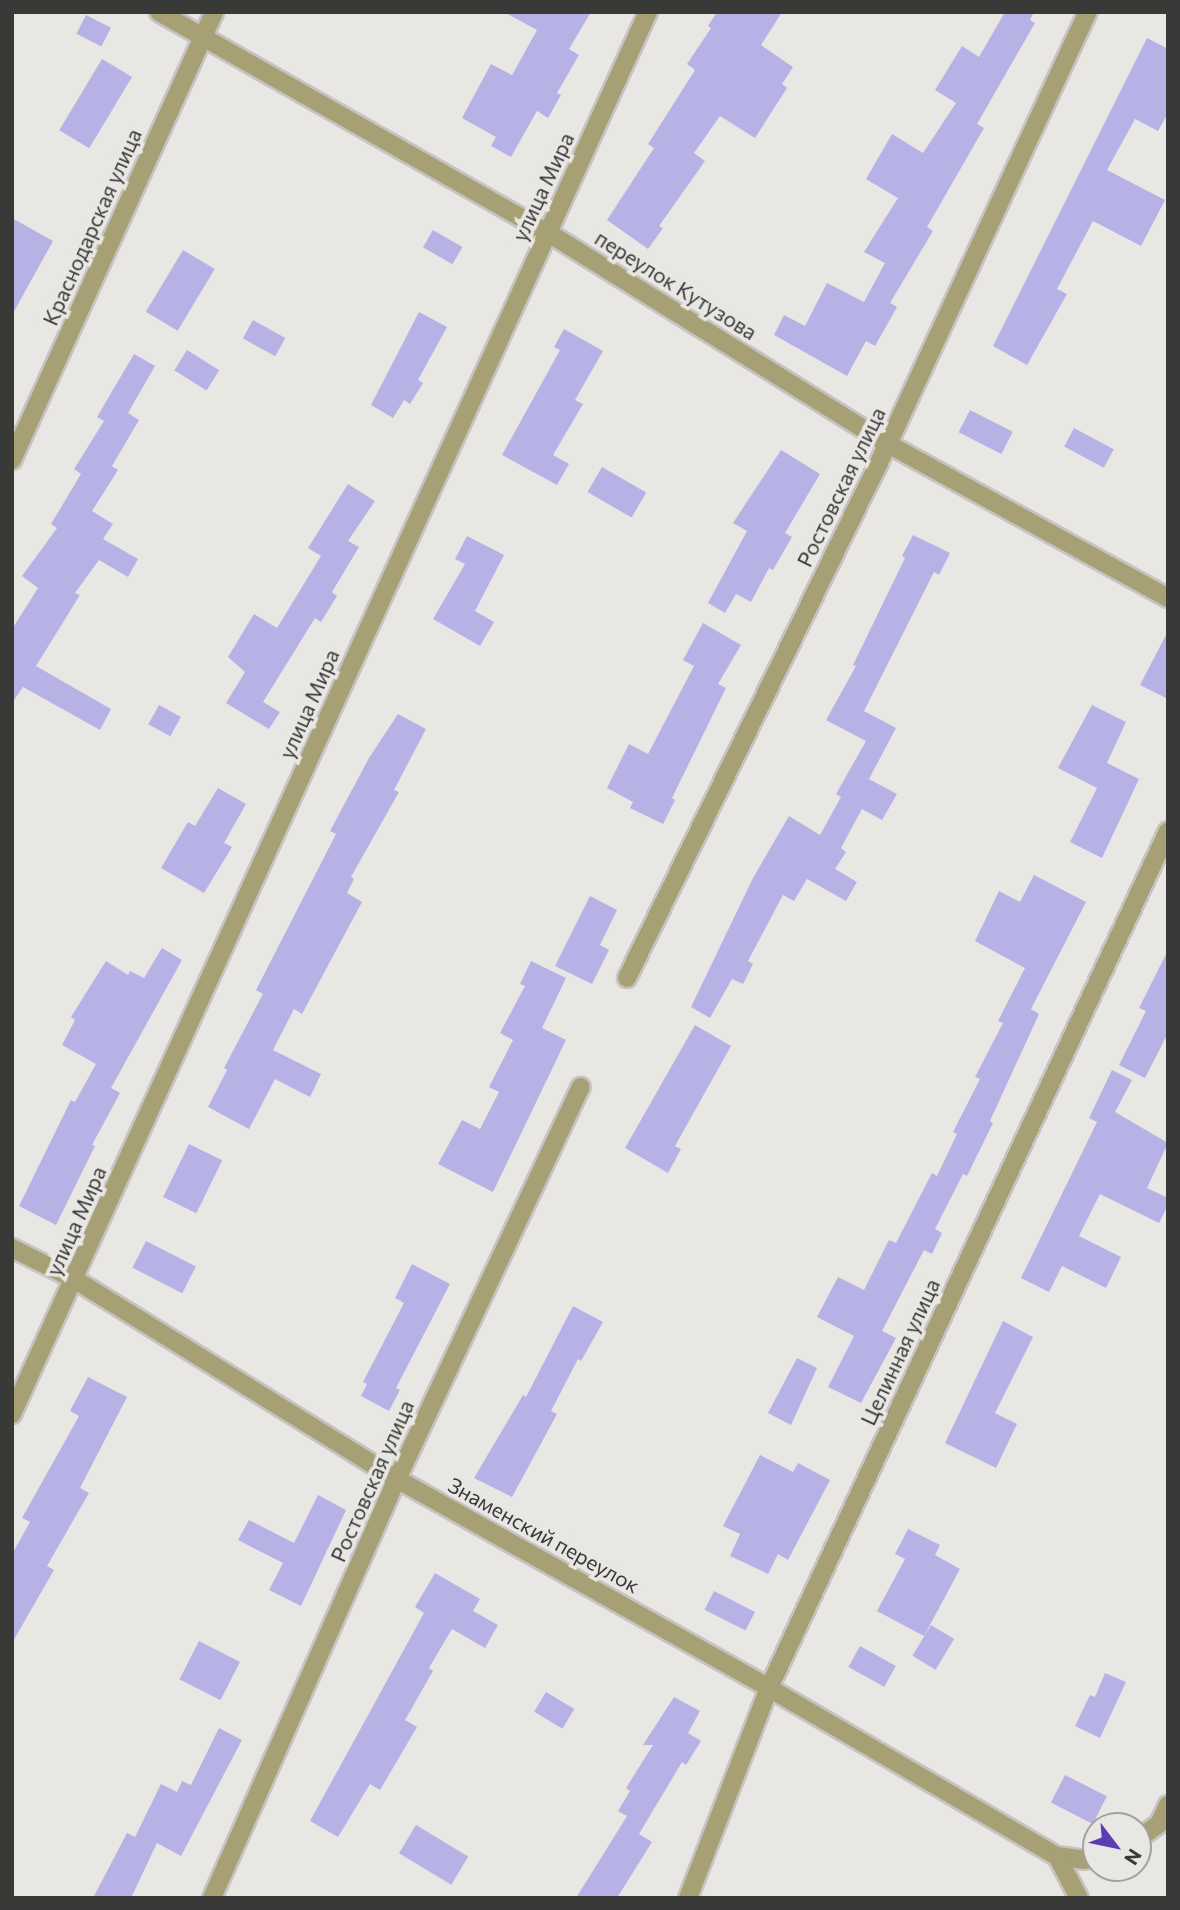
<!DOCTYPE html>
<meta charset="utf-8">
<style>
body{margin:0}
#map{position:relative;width:1180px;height:1910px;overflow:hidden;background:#e8e7e4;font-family:Commissioner,sans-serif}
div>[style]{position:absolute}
.building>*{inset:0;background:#b7b2e6;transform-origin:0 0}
.roads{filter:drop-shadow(2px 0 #c5c4c2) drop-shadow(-2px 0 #c5c4c2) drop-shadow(0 2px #c5c4c2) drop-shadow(0 -2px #c5c4c2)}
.minor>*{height:18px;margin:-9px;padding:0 9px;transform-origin:9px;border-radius:9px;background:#a8a075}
span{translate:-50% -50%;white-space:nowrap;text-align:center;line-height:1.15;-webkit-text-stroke:7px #e8e7e4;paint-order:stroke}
.street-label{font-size:21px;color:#393938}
.frame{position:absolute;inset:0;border:14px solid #393938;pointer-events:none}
.north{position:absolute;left:1082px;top:1812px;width:70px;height:70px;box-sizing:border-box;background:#e8e7e4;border:2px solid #a2a19f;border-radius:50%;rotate:122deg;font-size:19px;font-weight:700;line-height:28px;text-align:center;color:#393938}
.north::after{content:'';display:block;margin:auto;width:24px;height:32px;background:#5c3cb4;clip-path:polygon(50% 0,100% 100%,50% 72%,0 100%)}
</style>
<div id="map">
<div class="building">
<div style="clip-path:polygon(504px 12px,591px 12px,569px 49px,579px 55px,557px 93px,561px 95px,548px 118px,537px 111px,511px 157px,491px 146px,496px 137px,462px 118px,491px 64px,512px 75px,537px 30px)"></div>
<div style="clip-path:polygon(717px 12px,782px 12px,761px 45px,793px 67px,782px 84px,787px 88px,755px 138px,720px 116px,694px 153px,705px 161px,659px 226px,663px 228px,648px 249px,607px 220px,654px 148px,648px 144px,695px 70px,687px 64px,711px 28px,708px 26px)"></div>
<div style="clip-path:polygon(1005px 12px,1034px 12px,1030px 20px,1035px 23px,977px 124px,984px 128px,927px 227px,933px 231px,890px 303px,897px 307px,875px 346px,866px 341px,847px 376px,774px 335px,784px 315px,805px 326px,827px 283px,864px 302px,885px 263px,864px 252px,898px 198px,866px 179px,892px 134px,923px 153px,956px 103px,935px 90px,962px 46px,979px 57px)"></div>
<div style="left:86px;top:15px;width:28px;height:21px;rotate:27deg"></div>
<div style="clip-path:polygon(1147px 38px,1168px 49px,1168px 113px,1158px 131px,1135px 119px,1107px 170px,1165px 200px,1141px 246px,1093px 221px,1057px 289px,1067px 294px,1027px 365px,993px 346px)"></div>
<div style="left:102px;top:59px;width:35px;height:83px;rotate:31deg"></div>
<div style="clip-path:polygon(12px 218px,53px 241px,12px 315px)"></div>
<div style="left:433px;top:230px;width:34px;height:20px;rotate:30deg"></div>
<div style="left:183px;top:250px;width:37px;height:72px;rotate:31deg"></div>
<div style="clip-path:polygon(419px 312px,447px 327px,418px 380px,423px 383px,410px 404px,404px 400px,393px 418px,371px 405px)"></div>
<div style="left:253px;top:320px;width:37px;height:21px;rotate:29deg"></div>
<div style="clip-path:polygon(564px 329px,603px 351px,575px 400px,583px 404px,553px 455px,569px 464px,557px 485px,502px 455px,560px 350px,554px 347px)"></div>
<div style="left:187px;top:350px;width:38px;height:24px;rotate:32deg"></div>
<div style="clip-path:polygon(134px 354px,155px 366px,128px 413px,139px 420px,112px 466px,118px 470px,92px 511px,113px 524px,103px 539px,138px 559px,128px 577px,99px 560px,75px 593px,80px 595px,36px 666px,111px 709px,100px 730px,23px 687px,12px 703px,12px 629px,38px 588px,22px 576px,57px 528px,51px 524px,81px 474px,74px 469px,104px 421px,97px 417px)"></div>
<div style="left:970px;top:410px;width:48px;height:25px;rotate:27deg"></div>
<div style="left:1074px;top:428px;width:45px;height:21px;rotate:28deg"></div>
<div style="clip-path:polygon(781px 450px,820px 474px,785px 533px,792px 537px,773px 570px,769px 568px,751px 602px,736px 594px,725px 613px,708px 603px,747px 531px,733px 523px)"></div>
<div style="left:602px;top:467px;width:51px;height:29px;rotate:30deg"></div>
<div style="clip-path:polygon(348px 484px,375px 501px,348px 541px,359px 547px,332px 592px,337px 596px,321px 622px,315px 618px,263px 702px,280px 712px,269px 729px,226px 703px,245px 672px,228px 657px,254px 614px,277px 628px,321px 556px,308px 548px)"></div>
<div style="clip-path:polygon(913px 535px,950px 553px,939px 575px,934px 572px,864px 711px,896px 728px,869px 779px,897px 794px,882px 820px,862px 809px,841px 848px,846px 852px,835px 869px,857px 882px,846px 901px,807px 879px,794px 901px,783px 895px,748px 961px,753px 964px,743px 984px,732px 979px,710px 1018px,691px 1007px,753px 878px,789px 816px,820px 835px,841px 797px,836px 794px,866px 741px,826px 720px,856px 666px,853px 665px,905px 558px,902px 556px)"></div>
<div style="clip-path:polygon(467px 536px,504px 555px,475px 611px,494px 622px,480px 646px,433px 619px,465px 564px,455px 559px)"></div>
<div style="clip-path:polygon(703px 623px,741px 645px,718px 684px,726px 688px,672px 798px,675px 800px,663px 824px,630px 808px,633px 802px,607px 788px,629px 744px,648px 754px,694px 666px,683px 660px)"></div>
<div style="clip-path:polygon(1168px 631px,1168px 699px,1140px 685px)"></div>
<div style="left:159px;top:705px;width:25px;height:22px;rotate:29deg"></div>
<div style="clip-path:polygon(1092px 705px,1126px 722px,1107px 763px,1139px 779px,1102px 858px,1070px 842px,1097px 788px,1058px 768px)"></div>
<div style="clip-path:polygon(398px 714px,426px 729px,394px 790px,399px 792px,351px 877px,354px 879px,347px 893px,362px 902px,302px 1014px,294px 1009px,273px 1050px,321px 1074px,310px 1097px,275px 1079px,249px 1129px,208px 1107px,227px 1070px,224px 1068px,263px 994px,256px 990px,336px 834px,330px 831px,369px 758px)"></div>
<div style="clip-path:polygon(218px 788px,246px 804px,224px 843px,232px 847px,204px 893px,161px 868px,188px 822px,195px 826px)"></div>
<div style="clip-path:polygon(1034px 875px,1086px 902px,1031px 1009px,1039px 1014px,990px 1121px,993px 1123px,967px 1176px,963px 1174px,935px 1229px,942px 1233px,932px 1254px,924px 1250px,882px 1331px,896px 1338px,861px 1403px,828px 1387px,854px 1336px,817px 1317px,838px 1277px,864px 1290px,889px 1240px,896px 1243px,932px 1173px,937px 1176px,957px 1134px,953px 1132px,980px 1079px,975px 1077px,1003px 1023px,998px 1021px,1025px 968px,975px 941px,999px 891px,1020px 902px)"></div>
<div style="clip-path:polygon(590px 896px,617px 910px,600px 945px,609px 950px,592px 984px,555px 966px)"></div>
<div style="clip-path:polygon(162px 948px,182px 960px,111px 1088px,120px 1093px,92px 1145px,95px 1146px,56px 1225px,19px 1206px,71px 1100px,75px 1102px,96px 1064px,62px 1045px,75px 1020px,71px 1017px,106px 961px,128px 975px,130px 971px,144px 978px)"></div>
<div style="clip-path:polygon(1168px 950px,1168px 1033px,1145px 1078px,1119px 1065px,1146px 1011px,1139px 1008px)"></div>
<div style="clip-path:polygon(531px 961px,566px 978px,542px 1028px,566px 1040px,493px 1192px,438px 1164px,462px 1120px,480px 1129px,499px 1092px,489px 1087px,513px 1040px,500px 1033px,525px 986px,520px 984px)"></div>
<div style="clip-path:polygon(695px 1025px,731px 1046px,675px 1146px,681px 1149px,668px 1173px,625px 1148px)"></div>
<div style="clip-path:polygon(1112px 1070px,1132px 1080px,1115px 1112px,1168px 1143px,1147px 1188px,1168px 1198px,1168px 1205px,1159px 1223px,1100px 1194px,1079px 1236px,1121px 1257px,1106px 1288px,1062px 1266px,1049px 1292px,1021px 1278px,1097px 1122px,1089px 1118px)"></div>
<div style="left:189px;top:1144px;width:37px;height:59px;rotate:26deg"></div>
<div style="left:146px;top:1241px;width:56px;height:30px;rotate:27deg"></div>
<div style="clip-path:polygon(412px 1264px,450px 1284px,396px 1388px,400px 1390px,389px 1411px,361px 1396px,367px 1384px,363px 1382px,404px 1303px,395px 1298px)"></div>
<div style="clip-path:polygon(573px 1306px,603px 1322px,581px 1361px,578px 1359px,551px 1411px,557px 1414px,512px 1497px,474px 1478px,523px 1395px,526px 1397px)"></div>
<div style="clip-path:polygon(1003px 1321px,1033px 1337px,995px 1413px,1017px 1424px,996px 1468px,945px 1443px)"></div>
<div style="clip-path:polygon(797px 1358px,817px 1368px,791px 1425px,768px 1413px)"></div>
<div style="clip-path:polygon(88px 1377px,127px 1397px,80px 1488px,89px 1493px,47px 1566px,54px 1570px,12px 1643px,12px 1554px,30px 1522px,22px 1518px,79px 1416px,70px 1411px)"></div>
<div style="clip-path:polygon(760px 1455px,793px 1472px,798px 1463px,830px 1480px,788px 1560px,778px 1554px,768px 1574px,730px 1556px,740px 1534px,723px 1526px)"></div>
<div style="clip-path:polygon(318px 1495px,346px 1510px,301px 1606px,269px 1590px,283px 1563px,238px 1540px,249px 1520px,294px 1543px)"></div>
<div style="clip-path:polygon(908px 1529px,940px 1545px,935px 1555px,960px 1569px,924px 1636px,877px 1611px,905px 1559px,895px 1554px)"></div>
<div style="clip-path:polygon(435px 1573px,480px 1599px,473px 1611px,498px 1625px,485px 1648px,452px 1629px,429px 1668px,433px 1671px,405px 1720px,417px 1727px,380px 1790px,370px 1784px,338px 1837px,310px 1821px,424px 1613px,415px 1607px)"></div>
<div style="left:714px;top:1591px;width:46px;height:21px;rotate:27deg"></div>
<div style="left:931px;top:1625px;width:27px;height:36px;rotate:31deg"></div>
<div style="left:199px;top:1641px;width:46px;height:43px;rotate:27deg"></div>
<div style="left:860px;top:1646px;width:41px;height:24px;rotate:29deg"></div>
<div style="clip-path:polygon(1105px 1673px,1126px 1682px,1100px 1738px,1075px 1726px,1090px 1695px,1095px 1697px)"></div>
<div style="left:546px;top:1692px;width:33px;height:23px;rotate:31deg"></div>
<div style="clip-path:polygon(674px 1697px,700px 1711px,688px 1733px,701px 1741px,686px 1765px,682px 1762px,639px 1834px,652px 1842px,617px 1898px,576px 1898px,627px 1816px,618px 1811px,630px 1791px,626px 1788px,653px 1745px,643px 1745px)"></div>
<div style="clip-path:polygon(219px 1728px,242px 1740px,181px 1856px,157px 1843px,131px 1898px,93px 1898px,127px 1833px,135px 1837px,161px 1784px,177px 1792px,182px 1781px,191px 1785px)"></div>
<div style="left:1065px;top:1775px;width:47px;height:31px;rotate:27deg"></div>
<div style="left:416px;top:1825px;width:61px;height:33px;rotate:31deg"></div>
</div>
<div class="roads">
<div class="minor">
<div style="left:159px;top:12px;width:446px;rotate:29.6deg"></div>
<div style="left:547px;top:232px;width:402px;rotate:31.9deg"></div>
<div style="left:888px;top:444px;width:320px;rotate:28.8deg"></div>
<div style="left:12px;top:460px;width:491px;rotate:-65.7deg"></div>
<div style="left:627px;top:978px;width:594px;rotate:-63.95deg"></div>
<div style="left:888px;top:444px;width:476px;rotate:-65.2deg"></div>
<div style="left:12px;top:1248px;width:69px;rotate:26.6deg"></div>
<div style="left:74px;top:1279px;width:380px;rotate:31.8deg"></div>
<div style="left:397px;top:1479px;width:427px;rotate:29.3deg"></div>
<div style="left:769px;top:1688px;width:333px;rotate:30.3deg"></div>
<div style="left:1057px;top:1856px;width:27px;rotate:8deg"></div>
<div style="left:1084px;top:1860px;width:12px;rotate:-14deg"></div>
<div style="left:12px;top:1414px;width:1540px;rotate:-65.6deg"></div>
<div style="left:1138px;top:1839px;width:26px;rotate:-36deg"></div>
<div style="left:1159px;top:1824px;width:21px;rotate:-65deg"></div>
<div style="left:1057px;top:1856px;width:47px;rotate:62.4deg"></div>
<div style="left:212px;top:1898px;width:458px;rotate:-66.2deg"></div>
<div style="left:397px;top:1479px;width:433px;rotate:-64.9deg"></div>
<div style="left:688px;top:1898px;width:225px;rotate:-68.9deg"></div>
<div style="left:769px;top:1688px;width:945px;rotate:-65.03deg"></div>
</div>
</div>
<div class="street-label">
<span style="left:543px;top:187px;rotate:-65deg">улица Мира</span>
<span style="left:92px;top:227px;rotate:-66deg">Краснодарская улица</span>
<span style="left:676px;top:285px;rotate:32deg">переулок Кутузова</span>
<span style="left:841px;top:487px;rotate:-64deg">Ростовская улица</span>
<span style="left:309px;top:704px;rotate:-66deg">улица Мира</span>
<span style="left:76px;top:1221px;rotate:-66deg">улица Мира</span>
<span style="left:900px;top:1352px;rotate:-65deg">Целинная улица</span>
<span style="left:372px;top:1481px;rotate:-66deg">Ростовская улица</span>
<span style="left:544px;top:1535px;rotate:29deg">Знаменский переулок</span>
</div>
<div class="frame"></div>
<div class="north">N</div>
</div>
